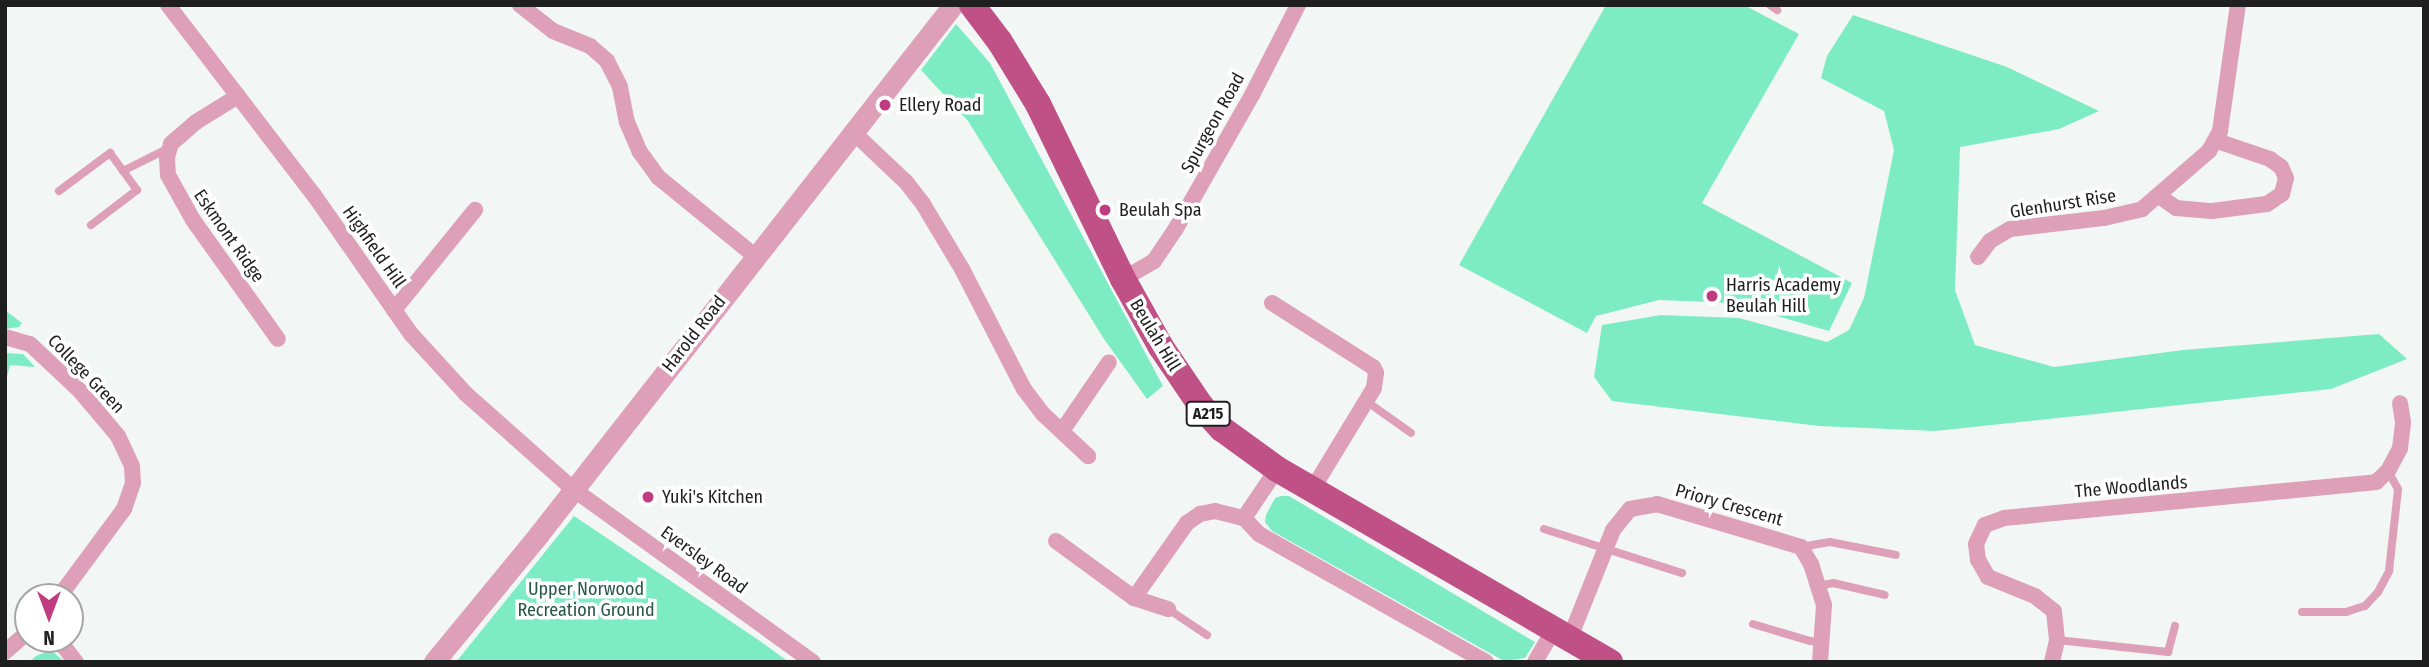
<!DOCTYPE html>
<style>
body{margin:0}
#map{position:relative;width:2429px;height:667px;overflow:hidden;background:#f2f7f5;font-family:"Fira Sans Condensed",sans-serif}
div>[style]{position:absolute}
.green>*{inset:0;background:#7decc5}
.service>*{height:8px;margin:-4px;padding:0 4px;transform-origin:4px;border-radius:4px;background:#dea0b9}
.minor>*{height:16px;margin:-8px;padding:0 8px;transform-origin:8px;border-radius:8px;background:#dea0b9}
.tertiary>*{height:21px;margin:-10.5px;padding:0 10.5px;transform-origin:10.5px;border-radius:10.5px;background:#dea0b9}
.primary>*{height:26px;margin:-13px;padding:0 13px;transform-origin:13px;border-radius:13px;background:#c05186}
.dots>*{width:19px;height:19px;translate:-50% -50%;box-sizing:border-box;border:4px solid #fff;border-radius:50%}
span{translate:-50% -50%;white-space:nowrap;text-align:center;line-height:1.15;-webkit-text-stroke:7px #fff;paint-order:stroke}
.shield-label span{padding:2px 5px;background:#fff;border:2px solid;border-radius:5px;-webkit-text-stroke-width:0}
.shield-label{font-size:16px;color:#1e1f1e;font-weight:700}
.poi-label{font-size:18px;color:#1e1f1e}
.left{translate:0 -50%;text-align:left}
.street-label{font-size:18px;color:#1e1f1e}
.park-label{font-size:18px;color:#275646}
.frame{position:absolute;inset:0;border:7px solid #1e1f1e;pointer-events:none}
.north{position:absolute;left:14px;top:583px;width:70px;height:70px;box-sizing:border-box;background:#fff;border:2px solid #a5a5a5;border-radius:50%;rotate:180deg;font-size:19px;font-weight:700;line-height:28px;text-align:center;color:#1e1f1e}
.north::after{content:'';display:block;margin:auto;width:24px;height:32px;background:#c03b7f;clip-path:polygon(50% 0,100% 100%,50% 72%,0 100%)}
</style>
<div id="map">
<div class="green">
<div style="clip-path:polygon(1606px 5px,1744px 5px,1799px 34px,1702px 203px,1852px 283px,1829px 331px,1733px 303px,1659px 300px,1596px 316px,1587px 333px,1459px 265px)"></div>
<div style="clip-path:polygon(1853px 15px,2007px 67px,2099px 111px,2059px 129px,1960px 147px,1955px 290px,1975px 345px,2054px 367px,2183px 350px,2379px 334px,2407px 359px,2331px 389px,1935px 431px,1819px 426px,1612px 401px,1594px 377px,1602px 325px,1661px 315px,1739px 318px,1827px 342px,1849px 330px,1864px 298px,1894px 150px,1884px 111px,1821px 78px,1827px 56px)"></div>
<div style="clip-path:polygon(956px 24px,990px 63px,1163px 386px,1147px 399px,1104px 339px,968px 121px,921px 70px)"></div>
<div style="clip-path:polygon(5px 310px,22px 323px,19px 327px,5px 329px)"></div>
<div style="clip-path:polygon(5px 353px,23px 354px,35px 367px,10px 365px,5px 385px)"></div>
<div style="clip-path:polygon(1281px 496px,1289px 496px,1535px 642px,1525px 658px,1504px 661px,1272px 531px,1265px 522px,1266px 515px,1275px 498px)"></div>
<div style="clip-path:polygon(574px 516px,757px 639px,789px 662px,456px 662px)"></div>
<div style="clip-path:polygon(51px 650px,65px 662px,29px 662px,36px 656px)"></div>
</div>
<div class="service">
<div style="left:1770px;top:5px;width:9px;rotate:36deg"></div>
<div style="left:123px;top:171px;width:51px;rotate:-26.6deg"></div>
<div style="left:59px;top:191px;width:64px;rotate:-36.7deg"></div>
<div style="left:110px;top:153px;width:46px;rotate:53.9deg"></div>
<div style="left:137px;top:190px;width:58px;rotate:142.7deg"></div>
<div style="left:1366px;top:401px;width:55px;rotate:35.4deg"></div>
<div style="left:1544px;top:529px;width:145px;rotate:17.7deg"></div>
<div style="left:1801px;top:547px;width:29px;rotate:-10deg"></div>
<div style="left:1830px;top:542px;width:67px;rotate:11.1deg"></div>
<div style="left:1818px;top:586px;width:15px;rotate:-11deg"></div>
<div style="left:1833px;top:583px;width:53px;rotate:13deg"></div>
<div style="left:1168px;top:609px;width:47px;rotate:33.7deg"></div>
<div style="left:2302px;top:612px;width:44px"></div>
<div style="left:2346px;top:612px;width:20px;rotate:-18deg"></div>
<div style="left:2365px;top:606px;width:19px;rotate:-47deg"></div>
<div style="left:2378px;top:592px;width:24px;rotate:-62deg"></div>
<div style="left:2389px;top:571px;width:82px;rotate:-83.7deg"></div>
<div style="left:2398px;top:489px;width:21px;rotate:-119deg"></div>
<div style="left:1753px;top:624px;width:59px;rotate:16.6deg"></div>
<div style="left:1810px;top:641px;width:13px;rotate:4deg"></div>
<div style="left:2057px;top:640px;width:112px;rotate:6.2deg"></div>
<div style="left:2168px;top:652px;width:27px;rotate:-75deg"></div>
</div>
<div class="minor">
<div style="left:168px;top:5px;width:240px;rotate:52.5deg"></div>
<div style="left:314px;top:195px;width:169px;rotate:55.1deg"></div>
<div style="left:411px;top:334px;width:81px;rotate:47.5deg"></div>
<div style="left:466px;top:394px;width:143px;rotate:41.6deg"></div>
<div style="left:573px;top:489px;width:296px;rotate:35.8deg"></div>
<div style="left:520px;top:5px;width:42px;rotate:38.2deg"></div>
<div style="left:553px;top:31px;width:40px;rotate:22deg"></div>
<div style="left:590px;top:46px;width:23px;rotate:41deg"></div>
<div style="left:607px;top:61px;width:29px;rotate:63deg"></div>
<div style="left:620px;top:87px;width:36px;rotate:79deg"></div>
<div style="left:627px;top:122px;width:33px;rotate:67deg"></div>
<div style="left:640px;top:152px;width:31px;rotate:54deg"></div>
<div style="left:658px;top:177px;width:125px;rotate:39.2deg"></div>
<div style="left:238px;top:96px;width:49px;rotate:148.2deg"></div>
<div style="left:196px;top:122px;width:33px;rotate:139deg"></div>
<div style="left:171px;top:144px;width:14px;rotate:107deg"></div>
<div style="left:167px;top:157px;width:18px;rotate:87deg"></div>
<div style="left:168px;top:175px;width:51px;rotate:60.9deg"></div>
<div style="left:193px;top:220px;width:146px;rotate:54.5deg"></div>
<div style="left:852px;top:131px;width:74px;rotate:43.4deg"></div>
<div style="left:906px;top:182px;width:28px;rotate:52deg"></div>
<div style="left:923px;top:204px;width:76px;rotate:59deg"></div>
<div style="left:962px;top:269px;width:135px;rotate:62.7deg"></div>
<div style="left:1024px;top:389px;width:31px;rotate:53deg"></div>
<div style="left:1043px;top:414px;width:62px;rotate:43deg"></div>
<div style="left:2159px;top:196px;width:21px;rotate:35deg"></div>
<div style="left:2176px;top:208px;width:36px;rotate:5deg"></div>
<div style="left:2212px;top:211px;width:55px;rotate:-7.3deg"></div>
<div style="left:2267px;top:204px;width:18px;rotate:-34deg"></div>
<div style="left:2282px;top:194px;width:16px;rotate:-76deg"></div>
<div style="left:2286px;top:178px;width:12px;rotate:-114deg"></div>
<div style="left:2281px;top:167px;width:14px;rotate:-144deg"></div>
<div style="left:2270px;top:159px;width:56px;rotate:-161.2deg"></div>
<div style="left:1978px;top:257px;width:20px;rotate:-53deg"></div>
<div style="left:1990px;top:241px;width:23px;rotate:-31deg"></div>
<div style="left:2010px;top:229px;width:95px;rotate:-6.7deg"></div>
<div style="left:2104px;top:218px;width:39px;rotate:-13deg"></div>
<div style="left:2142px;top:209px;width:89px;rotate:-40.9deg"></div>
<div style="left:2209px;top:151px;width:23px;rotate:-61deg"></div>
<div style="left:2220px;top:131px;width:127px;rotate:-81.9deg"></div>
<div style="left:1123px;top:279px;width:36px;rotate:-30deg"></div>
<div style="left:1154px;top:261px;width:37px;rotate:-56deg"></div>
<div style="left:1175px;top:230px;width:155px;rotate:-60.3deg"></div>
<div style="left:1252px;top:95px;width:101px;rotate:-62.9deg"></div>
<div style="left:1272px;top:303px;width:120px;rotate:32.4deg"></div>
<div style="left:1373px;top:367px;width:7px;rotate:63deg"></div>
<div style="left:1376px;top:373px;width:15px;rotate:98deg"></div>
<div style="left:1374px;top:388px;width:119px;rotate:121.3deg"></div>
<div style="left:394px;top:310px;width:129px;rotate:-51deg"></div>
<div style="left:5px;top:337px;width:26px;rotate:16deg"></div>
<div style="left:30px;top:344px;width:69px;rotate:43.2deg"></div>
<div style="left:80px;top:391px;width:59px;rotate:49.8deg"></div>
<div style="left:118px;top:436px;width:33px;rotate:65deg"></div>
<div style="left:132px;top:466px;width:17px;rotate:87deg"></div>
<div style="left:133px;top:483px;width:28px;rotate:109deg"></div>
<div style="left:124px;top:509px;width:109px;rotate:126.5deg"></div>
<div style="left:1062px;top:431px;width:83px;rotate:-55.7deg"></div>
<div style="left:1244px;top:518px;width:22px;rotate:47deg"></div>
<div style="left:1259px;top:534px;width:261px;rotate:29.4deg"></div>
<div style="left:1056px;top:541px;width:97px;rotate:36.2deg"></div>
<div style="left:1134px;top:598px;width:36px;rotate:18deg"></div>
<div style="left:1134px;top:598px;width:92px;rotate:-54.8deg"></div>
<div style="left:1187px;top:523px;width:16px;rotate:-35deg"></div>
<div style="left:1200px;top:514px;width:15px;rotate:-11deg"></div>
<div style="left:1215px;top:511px;width:30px;rotate:14deg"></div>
<div style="left:1244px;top:518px;width:59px;rotate:-56deg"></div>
<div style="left:58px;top:639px;width:29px;rotate:52deg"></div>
<div style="left:1569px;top:640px;width:118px;rotate:-68.2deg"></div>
<div style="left:1613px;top:530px;width:27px;rotate:-51deg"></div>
<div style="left:1630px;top:509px;width:27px;rotate:-10deg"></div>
<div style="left:1657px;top:504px;width:150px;rotate:16.6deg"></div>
<div style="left:1801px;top:547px;width:20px;rotate:60deg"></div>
<div style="left:1811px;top:564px;width:43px;rotate:72.4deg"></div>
<div style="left:1824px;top:605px;width:57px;rotate:94deg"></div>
<div style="left:5px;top:652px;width:30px;rotate:-41deg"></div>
<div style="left:1535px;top:662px;width:36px;rotate:-60deg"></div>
<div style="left:2052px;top:662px;width:23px;rotate:-77deg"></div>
<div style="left:2057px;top:640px;width:29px;rotate:-96deg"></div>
<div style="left:2054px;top:611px;width:24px;rotate:-142deg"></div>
<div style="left:2035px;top:596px;width:51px;rotate:-158deg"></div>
<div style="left:1988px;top:577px;width:20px;rotate:-120deg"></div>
<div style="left:1978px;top:560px;width:16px;rotate:-97deg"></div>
<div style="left:1976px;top:544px;width:21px;rotate:-65deg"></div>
<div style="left:1985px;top:525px;width:20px;rotate:-20deg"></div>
<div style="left:2004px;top:518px;width:374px;rotate:-5.5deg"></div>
<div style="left:2376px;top:482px;width:16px;rotate:-43deg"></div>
<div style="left:2388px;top:471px;width:26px;rotate:-62deg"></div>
<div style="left:2400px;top:448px;width:26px;rotate:-83deg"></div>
<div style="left:2403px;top:422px;width:19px;rotate:-99deg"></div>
</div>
<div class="tertiary">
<div style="left:434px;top:662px;width:166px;rotate:-50.6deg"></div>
<div style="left:539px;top:534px;width:672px;rotate:-51.95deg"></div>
</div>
<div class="primary">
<div style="left:972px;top:5px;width:46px;rotate:52.9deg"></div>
<div style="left:1000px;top:42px;width:73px;rotate:58.5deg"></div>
<div style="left:1038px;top:104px;width:195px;rotate:64.1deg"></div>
<div style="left:1123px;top:279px;width:78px;rotate:60.8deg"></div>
<div style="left:1161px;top:347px;width:71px;rotate:55.9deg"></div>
<div style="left:1201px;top:406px;width:31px;rotate:48deg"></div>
<div style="left:1222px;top:429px;width:68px;rotate:36deg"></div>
<div style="left:1277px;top:469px;width:385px;rotate:30.1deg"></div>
</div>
<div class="dots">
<div style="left:885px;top:105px;background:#c03b7f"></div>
<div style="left:1105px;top:210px;background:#c03b7f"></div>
<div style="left:1712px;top:296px;background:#c03b7f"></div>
<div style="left:648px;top:497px;background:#c03b7f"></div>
</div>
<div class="shield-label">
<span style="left:1208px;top:414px">A215</span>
</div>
<div class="poi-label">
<span class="left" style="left:899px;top:105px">Ellery Road</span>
<span class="left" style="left:1119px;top:210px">Beulah Spa</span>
<span class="left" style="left:1726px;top:296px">Harris Academy<br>Beulah Hill</span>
<span class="left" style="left:662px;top:497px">Yuki's Kitchen</span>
</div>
<div class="street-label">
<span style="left:1213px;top:123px;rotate:-61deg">Spurgeon Road</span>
<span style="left:2063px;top:204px;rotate:-9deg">Glenhurst Rise</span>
<span style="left:229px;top:236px;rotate:55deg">Eskmont Ridge</span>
<span style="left:374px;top:247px;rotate:55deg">Highfield Hill</span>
<span style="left:694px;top:334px;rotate:-52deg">Harold Road</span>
<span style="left:1155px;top:335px;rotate:59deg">Beulah Hill</span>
<span style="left:86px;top:374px;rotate:46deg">College Green</span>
<span style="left:2131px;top:487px;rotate:-5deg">The Woodlands</span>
<span style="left:1729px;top:505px;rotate:16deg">Priory Crescent</span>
<span style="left:704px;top:560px;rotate:36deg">Eversley Road</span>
</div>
<div class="park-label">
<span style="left:586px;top:600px">Upper Norwood<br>Recreation Ground</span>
</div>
<div class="frame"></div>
<div class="north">N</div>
</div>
